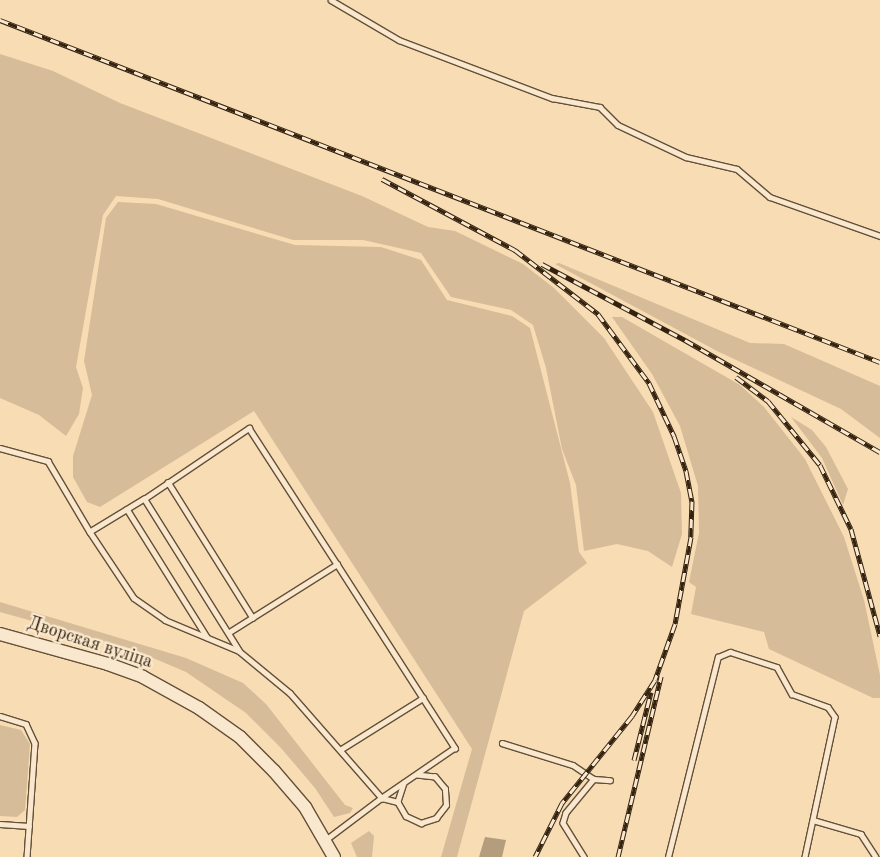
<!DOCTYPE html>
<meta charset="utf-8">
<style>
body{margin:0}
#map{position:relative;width:880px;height:857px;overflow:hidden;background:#f7dcb4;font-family:"Old Standard TT",serif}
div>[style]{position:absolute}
.green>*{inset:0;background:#d6bc98}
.water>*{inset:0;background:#b49d7c}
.roads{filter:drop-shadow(1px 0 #645038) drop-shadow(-1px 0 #645038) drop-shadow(0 1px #645038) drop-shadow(0 -1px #645038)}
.lane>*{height:4.5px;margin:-2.25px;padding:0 2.25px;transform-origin:2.25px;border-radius:2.25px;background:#fae8ce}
.secondary>*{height:12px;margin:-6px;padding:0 6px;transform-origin:6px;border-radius:6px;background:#fae8ce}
.rail>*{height:5px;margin-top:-2.5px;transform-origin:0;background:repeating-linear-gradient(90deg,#fae8ce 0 9px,#33220f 0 18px);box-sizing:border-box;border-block:1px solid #33220f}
span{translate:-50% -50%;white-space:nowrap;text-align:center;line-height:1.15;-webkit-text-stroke:4.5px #fae8ce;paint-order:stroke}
.street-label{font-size:18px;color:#33220f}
</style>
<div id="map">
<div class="green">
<div style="clip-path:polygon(0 54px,53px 71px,120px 103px,362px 196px,428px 227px,455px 231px,523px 264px,554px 288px,604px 338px,653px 412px,681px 493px,682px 534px,672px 567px,648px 551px,617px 544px,584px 551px,576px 485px,562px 449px,546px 368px,533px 325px,511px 310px,451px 297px,421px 253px,363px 240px,293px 240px,158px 199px,116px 196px,103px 215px,76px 367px,83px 388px,79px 414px,66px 436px,39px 415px,0 398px)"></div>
<div style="clip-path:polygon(118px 202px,156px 204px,295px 245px,381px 247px,421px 260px,447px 300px,512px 316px,530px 328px,570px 483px,579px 552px,587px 563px,524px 611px,457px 857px,441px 857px,472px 749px,254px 411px,100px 507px,87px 502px,73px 477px,73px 456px,92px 395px,84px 361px,106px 218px)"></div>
<div style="clip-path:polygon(559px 263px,750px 343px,784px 344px,880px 386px,880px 438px,841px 409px,717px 351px,555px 264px)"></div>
<div style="clip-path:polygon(612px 317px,622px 317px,740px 385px,764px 407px,805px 459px,844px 537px,864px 600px,880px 675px,880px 698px,873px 698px,769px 649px,764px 632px,691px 614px,696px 587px,689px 582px,699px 533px,698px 486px,680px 426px,652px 374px)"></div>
<div style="clip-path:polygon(791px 417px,812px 430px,826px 447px,848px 489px,843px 505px,822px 458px)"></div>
<div style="clip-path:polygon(0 602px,186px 658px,243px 683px,266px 704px,345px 805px,353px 808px,350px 813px,334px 817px,315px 788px,281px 748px,246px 713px,186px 672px,132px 649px,0 612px)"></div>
<div style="clip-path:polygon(0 725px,21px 730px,30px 744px,25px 810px,17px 817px,0 816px)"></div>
<div style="clip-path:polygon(369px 831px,374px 836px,372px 857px,357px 857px,351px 843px)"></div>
</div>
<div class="water">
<div style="clip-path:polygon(485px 837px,506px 840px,502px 857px,479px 857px)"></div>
</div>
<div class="roads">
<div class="lane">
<div style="left:331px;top:0;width:79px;rotate:30.5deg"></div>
<div style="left:399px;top:40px;width:164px;rotate:20.8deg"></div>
<div style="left:552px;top:98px;width:49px;rotate:10.6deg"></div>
<div style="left:600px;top:107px;width:25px;rotate:45deg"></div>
<div style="left:618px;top:125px;width:75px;rotate:25.2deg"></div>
<div style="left:686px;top:157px;width:52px;rotate:13.2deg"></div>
<div style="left:737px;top:169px;width:43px;rotate:40.3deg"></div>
<div style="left:770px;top:197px;width:117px;rotate:19.5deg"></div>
<div style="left:0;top:448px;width:50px;rotate:15.2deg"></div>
<div style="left:48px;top:461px;width:82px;rotate:59.4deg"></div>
<div style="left:168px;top:482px;width:160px;rotate:58deg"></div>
<div style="left:144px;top:499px;width:127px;rotate:-34.1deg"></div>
<div style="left:249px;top:428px;width:162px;rotate:57.1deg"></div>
<div style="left:127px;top:509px;width:151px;rotate:58deg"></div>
<div style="left:228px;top:633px;width:129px;rotate:-32.3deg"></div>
<div style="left:337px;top:564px;width:219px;rotate:57.3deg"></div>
<div style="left:455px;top:748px;width:88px;rotate:145.6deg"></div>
<div style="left:239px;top:651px;width:179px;rotate:-122deg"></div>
<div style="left:144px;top:499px;width:63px;rotate:148.6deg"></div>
<div style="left:90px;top:532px;width:79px;rotate:56.3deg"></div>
<div style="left:134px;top:598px;width:38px;rotate:35deg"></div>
<div style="left:165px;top:620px;width:80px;rotate:22.7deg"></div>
<div style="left:239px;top:651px;width:66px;rotate:39.5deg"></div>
<div style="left:290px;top:693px;width:140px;rotate:48.8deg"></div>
<div style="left:382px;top:798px;width:70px;rotate:143.1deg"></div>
<div style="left:0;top:716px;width:27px;rotate:17deg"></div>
<div style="left:26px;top:724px;width:21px;rotate:65deg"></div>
<div style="left:35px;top:743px;width:114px;rotate:94deg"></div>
<div style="left:502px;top:743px;width:74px;rotate:17.2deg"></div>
<div style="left:573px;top:765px;width:25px;rotate:34deg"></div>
<div style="left:594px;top:779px;width:44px;rotate:129.5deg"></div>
<div style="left:566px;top:813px;width:10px;rotate:107deg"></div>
<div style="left:563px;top:823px;width:40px;rotate:58deg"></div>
<div style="left:340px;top:750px;width:98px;rotate:-32.1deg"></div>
<div style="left:594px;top:779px;width:16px;rotate:4deg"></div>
<div style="left:404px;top:783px;width:20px;rotate:108deg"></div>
<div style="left:398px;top:802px;width:16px;rotate:60deg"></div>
<div style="left:406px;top:816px;width:17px;rotate:25deg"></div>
<div style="left:421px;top:823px;width:16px;rotate:-18deg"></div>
<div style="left:436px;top:818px;width:16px;rotate:-52deg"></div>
<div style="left:446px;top:805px;width:16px;rotate:-94deg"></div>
<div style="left:445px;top:789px;width:16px;rotate:-130deg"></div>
<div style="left:435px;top:777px;width:18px;rotate:-174deg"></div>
<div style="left:382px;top:798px;width:16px;rotate:14deg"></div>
<div style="left:813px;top:820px;width:50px;rotate:16.3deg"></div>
<div style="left:861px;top:834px;width:27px;rotate:57deg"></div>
<div style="left:0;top:824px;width:29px;rotate:4deg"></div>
<div style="left:668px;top:857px;width:206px;rotate:-76deg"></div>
<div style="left:718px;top:657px;width:13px;rotate:-23deg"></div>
<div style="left:730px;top:652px;width:49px;rotate:17.7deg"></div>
<div style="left:777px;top:667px;width:31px;rotate:61deg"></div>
<div style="left:792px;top:694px;width:38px;rotate:20deg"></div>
<div style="left:828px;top:707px;width:12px;rotate:55deg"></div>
<div style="left:835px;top:717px;width:143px;rotate:102.1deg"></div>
</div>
<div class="secondary">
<div style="left:0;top:634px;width:112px;rotate:15.5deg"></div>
<div style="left:108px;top:664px;width:37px;rotate:20deg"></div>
<div style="left:143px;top:677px;width:64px;rotate:29deg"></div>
<div style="left:199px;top:708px;width:50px;rotate:35.3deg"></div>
<div style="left:240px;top:737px;width:48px;rotate:45deg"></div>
<div style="left:274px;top:771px;width:48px;rotate:49.3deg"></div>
<div style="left:305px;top:807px;width:58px;rotate:59.9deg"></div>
</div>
</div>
<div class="rail">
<div style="left:0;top:20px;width:944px;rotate:21.24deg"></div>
<div style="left:382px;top:179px;width:151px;rotate:28.1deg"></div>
<div style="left:515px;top:250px;width:105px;rotate:37.6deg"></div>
<div style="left:598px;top:314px;width:86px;rotate:53.5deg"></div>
<div style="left:649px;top:383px;width:59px;rotate:64.7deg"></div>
<div style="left:674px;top:436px;width:37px;rotate:71deg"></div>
<div style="left:686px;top:471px;width:31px;rotate:79deg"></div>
<div style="left:692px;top:501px;width:36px;rotate:92deg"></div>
<div style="left:691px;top:537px;width:88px;rotate:100.4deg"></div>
<div style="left:675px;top:624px;width:59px;rotate:109.7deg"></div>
<div style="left:655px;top:680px;width:43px;rotate:122.6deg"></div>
<div style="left:632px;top:716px;width:112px;rotate:128.8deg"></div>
<div style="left:562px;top:803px;width:60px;rotate:116.6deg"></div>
<div style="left:542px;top:264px;width:162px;rotate:28deg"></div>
<div style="left:685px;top:340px;width:225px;rotate:29.9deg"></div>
<div style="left:736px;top:377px;width:40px;rotate:37deg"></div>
<div style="left:768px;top:401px;width:82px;rotate:50.9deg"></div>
<div style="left:820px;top:465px;width:71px;rotate:64.2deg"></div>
<div style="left:851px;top:529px;width:111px;rotate:74.8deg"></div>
<div style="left:634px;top:760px;width:70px;rotate:-76deg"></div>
<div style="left:618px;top:857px;width:186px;rotate:-76.6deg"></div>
</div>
<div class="street-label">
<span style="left:90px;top:643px;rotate:18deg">Дворская вуліца</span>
</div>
</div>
